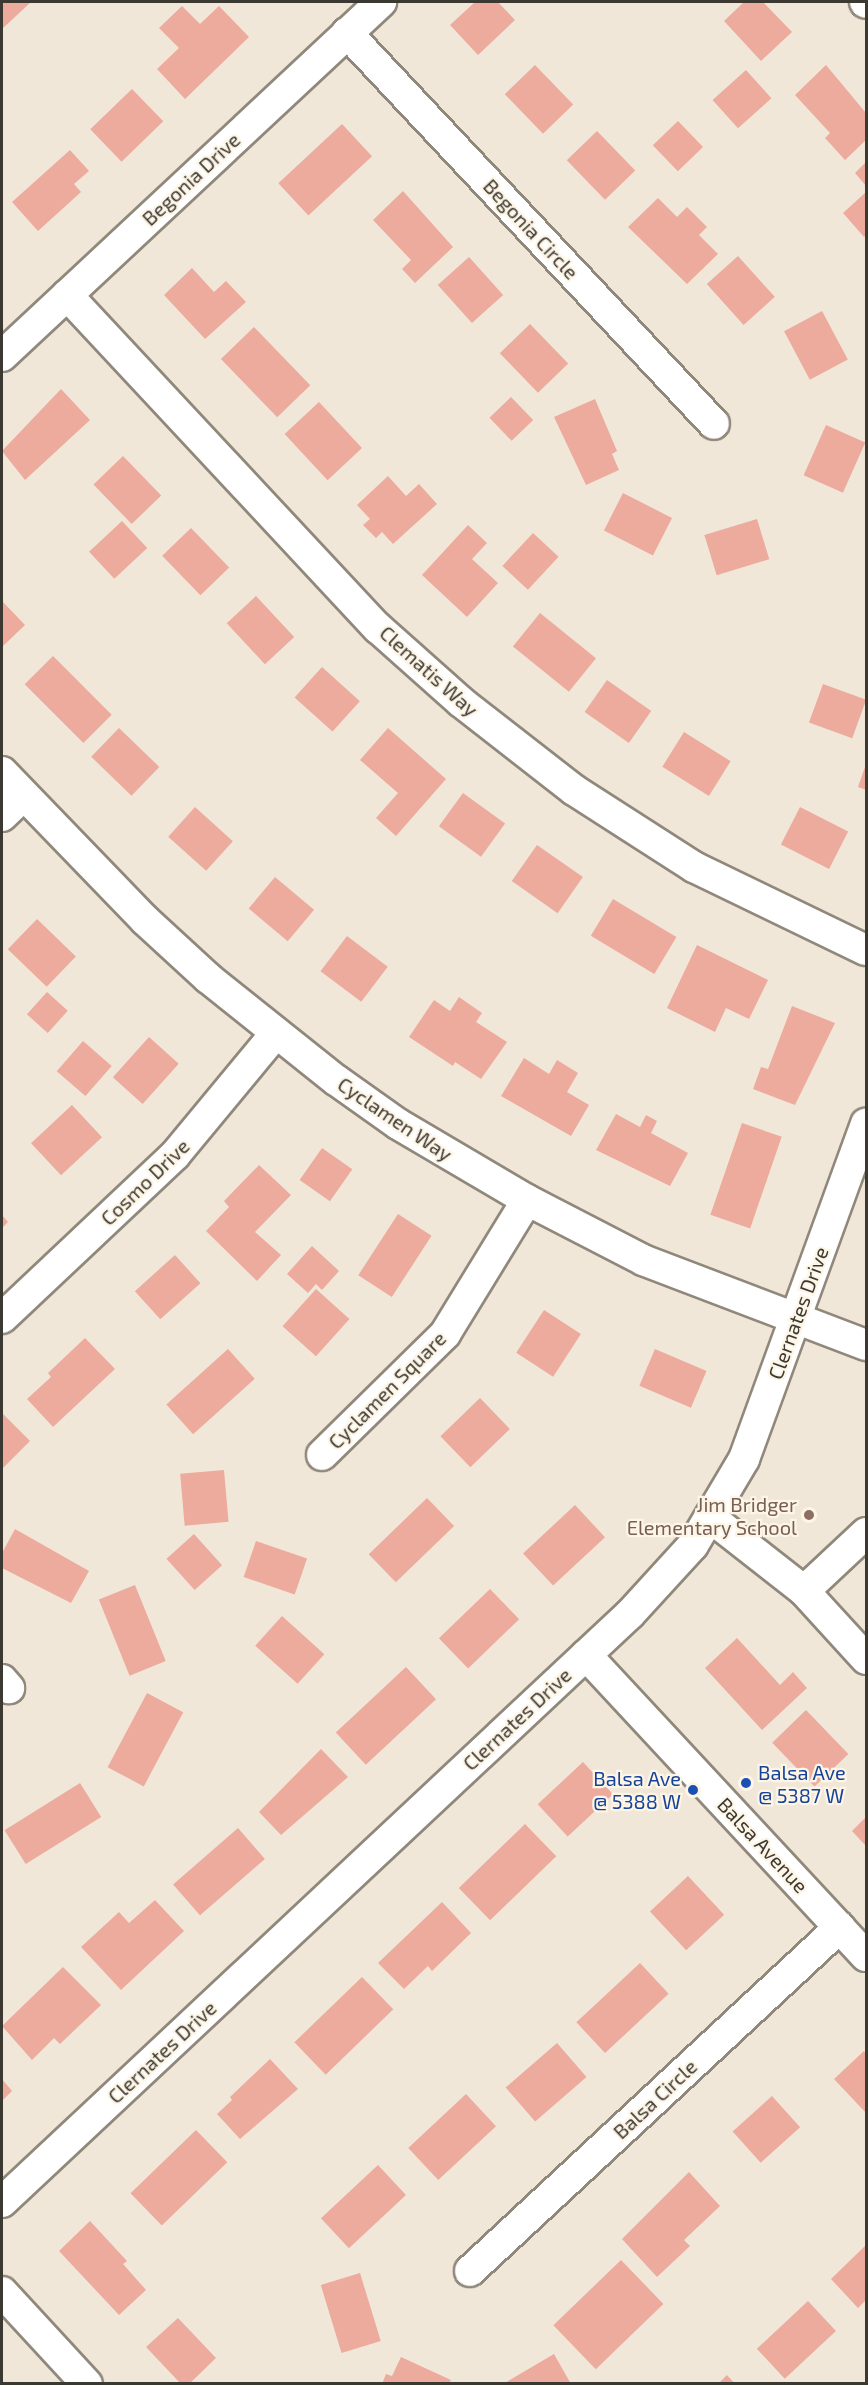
<!DOCTYPE html>
<style>
body{margin:0}
#map{position:relative;width:868px;height:2385px;overflow:hidden;background:#f0e7d9;font-family:"Exo 2",sans-serif}
div>[style]{position:absolute}
.building>*{inset:0;background:#ecab9d;transform-origin:0 0}
.roads{filter:drop-shadow(2px 0 #90887b) drop-shadow(-2px 0 #90887b) drop-shadow(0 2px #90887b) drop-shadow(0 -2px #90887b)}
.minor>*{height:30px;margin:-15px;padding:0 15px;transform-origin:15px;border-radius:15px;background:#fff}
.dots>*{width:16px;height:16px;translate:-50% -50%;box-sizing:border-box;border:3px solid #fdf5e6;border-radius:50%}
span{translate:-50% -50%;white-space:nowrap;text-align:center;line-height:1.15;-webkit-text-stroke:4.5px #fdf5e6;paint-order:stroke}
.street-label{font-size:20px;color:#3c3933}
.education-label{font-size:20px;color:#785e54}
.right{translate:-100% -50%;text-align:right}
.transit-label{font-size:20px;color:#164399}
.left{translate:0 -50%;text-align:left}
.frame{position:absolute;inset:0;border:3px solid #3c3933;pointer-events:none}
</style>
<div id="map">
<div class="building">
<div style="clip-path:polygon(2px 2px,31px 2px,2px 29px)"></div>
<div style="clip-path:polygon(475px 2px,498px 2px,515px 20px,478px 55px,450px 25px)"></div>
<div style="clip-path:polygon(744px 2px,763px 2px,792px 32px,761px 61px,724px 21px)"></div>
<div style="clip-path:polygon(182px 6px,200px 24px,219px 6px,249px 37px,185px 99px,157px 69px,179px 48px,159px 28px)"></div>
<div style="left:535px;top:65px;width:55px;height:42px;rotate:46deg"></div>
<div style="clip-path:polygon(826px 65px,866px 113px,866px 140px,845px 160px,825px 138px,830px 133px,795px 95px)"></div>
<div style="left:746px;top:70px;width:38px;height:45px;rotate:48deg"></div>
<div style="left:132px;top:89px;width:45px;height:58px;rotate:46deg"></div>
<div style="left:678px;top:121px;width:36px;height:35px;rotate:46deg"></div>
<div style="left:342px;top:124px;width:44px;height:87px;rotate:47deg"></div>
<div style="left:597px;top:131px;width:55px;height:42px;rotate:46deg"></div>
<div style="clip-path:polygon(70px 150px,89px 171px,74px 184px,81px 192px,38px 231px,12px 202px)"></div>
<div style="clip-path:polygon(866px 162px,866px 186px,855px 173px)"></div>
<div style="clip-path:polygon(403px 191px,453px 247px,415px 283px,402px 269px,411px 260px,373px 220px)"></div>
<div style="clip-path:polygon(866px 192px,866px 235px,864px 237px,843px 213px)"></div>
<div style="clip-path:polygon(658px 198px,677px 217px,687px 207px,707px 227px,699px 235px,718px 254px,687px 284px,628px 227px)"></div>
<div style="left:738px;top:256px;width:55px;height:42px;rotate:48deg"></div>
<div style="left:469px;top:257px;width:51px;height:42px;rotate:48deg"></div>
<div style="clip-path:polygon(192px 268px,214px 292px,226px 281px,246px 302px,205px 339px,164px 295px)"></div>
<div style="left:822px;top:311px;width:55px;height:43px;rotate:62deg"></div>
<div style="left:530px;top:324px;width:55px;height:42px;rotate:46deg"></div>
<div style="left:254px;top:327px;width:81px;height:46px;rotate:46deg"></div>
<div style="clip-path:polygon(61px 389px,90px 420px,25px 480px,2px 451px)"></div>
<div style="left:511px;top:397px;width:32px;height:30px;rotate:46deg"></div>
<div style="clip-path:polygon(595px 399px,617px 451px,612px 454px,619px 470px,586px 485px,554px 417px)"></div>
<div style="left:319px;top:402px;width:63px;height:47px;rotate:47deg"></div>
<div style="left:826px;top:425px;width:43px;height:55px;rotate:24deg"></div>
<div style="left:123px;top:456px;width:55px;height:41px;rotate:46deg"></div>
<div style="clip-path:polygon(388px 476px,406px 496px,419px 484px,437px 504px,393px 544px,382px 532px,376px 538px,363px 525px,370px 519px,357px 505px)"></div>
<div style="left:623px;top:493px;width:55px;height:42px;rotate:27deg"></div>
<div style="left:757px;top:519px;width:42px;height:55px;rotate:73deg"></div>
<div style="left:122px;top:521px;width:37px;height:45px;rotate:47deg"></div>
<div style="clip-path:polygon(468px 525px,487px 543px,472px 559px,498px 583px,467px 617px,422px 575px)"></div>
<div style="left:191px;top:528px;width:55px;height:40px;rotate:46deg"></div>
<div style="left:533px;top:533px;width:35px;height:45px;rotate:43deg"></div>
<div style="left:256px;top:596px;width:56px;height:40px;rotate:47deg"></div>
<div style="clip-path:polygon(2px 601px,25px 625px,2px 647px)"></div>
<div style="left:540px;top:613px;width:72px;height:43px;rotate:39deg"></div>
<div style="left:53px;top:656px;width:83px;height:40px;rotate:45deg"></div>
<div style="left:322px;top:667px;width:51px;height:41px;rotate:42deg"></div>
<div style="left:607px;top:680px;width:54px;height:39px;rotate:35deg"></div>
<div style="left:823px;top:684px;width:46px;height:41px;rotate:20deg"></div>
<div style="left:119px;top:728px;width:56px;height:40px;rotate:44deg"></div>
<div style="clip-path:polygon(388px 728px,446px 779px,396px 836px,376px 818px,398px 793px,360px 760px)"></div>
<div style="left:684px;top:732px;width:55px;height:41px;rotate:32deg"></div>
<div style="clip-path:polygon(866px 764px,866px 790px,858px 787px)"></div>
<div style="left:463px;top:793px;width:52px;height:41px;rotate:36deg"></div>
<div style="left:195px;top:807px;width:51px;height:40px;rotate:42deg"></div>
<div style="left:800px;top:807px;width:54px;height:42px;rotate:27deg"></div>
<div style="left:537px;top:845px;width:56px;height:44px;rotate:35deg"></div>
<div style="left:275px;top:877px;width:51px;height:41px;rotate:40deg"></div>
<div style="left:613px;top:899px;width:74px;height:43px;rotate:31deg"></div>
<div style="left:37px;top:919px;width:54px;height:42px;rotate:44deg"></div>
<div style="left:347px;top:936px;width:51px;height:44px;rotate:37deg"></div>
<div style="clip-path:polygon(697px 945px,768px 980px,749px 1019px,726px 1008px,715px 1032px,667px 1008px)"></div>
<div style="left:47px;top:992px;width:28px;height:30px;rotate:42deg"></div>
<div style="clip-path:polygon(459px 997px,482px 1013px,476px 1022px,507px 1042px,481px 1079px,455px 1062px,453px 1066px,409px 1037px,434px 1000px,450px 1011px)"></div>
<div style="clip-path:polygon(792px 1006px,835px 1023px,795px 1105px,753px 1089px,761px 1067px,768px 1069px)"></div>
<div style="left:149px;top:1037px;width:40px;height:54px;rotate:42deg"></div>
<div style="left:83px;top:1041px;width:38px;height:40px;rotate:41deg"></div>
<div style="clip-path:polygon(524px 1058px,549px 1074px,557px 1060px,578px 1073px,567px 1092px,589px 1105px,571px 1136px,501px 1096px)"></div>
<div style="left:72px;top:1105px;width:44px;height:56px;rotate:47deg"></div>
<div style="clip-path:polygon(616px 1114px,640px 1127px,646px 1115px,657px 1121px,651px 1133px,688px 1153px,670px 1186px,596px 1150px)"></div>
<div style="left:742px;top:1123px;width:42px;height:97px;rotate:19deg"></div>
<div style="left:322px;top:1148px;width:37px;height:39px;rotate:35deg"></div>
<div style="clip-path:polygon(259px 1165px,291px 1195px,255px 1232px,281px 1255px,257px 1281px,206px 1231px,229px 1207px,224px 1201px)"></div>
<div style="left:398px;top:1214px;width:40px;height:73px;rotate:33deg"></div>
<div style="clip-path:polygon(2px 1215px,8px 1222px,2px 1228px)"></div>
<div style="clip-path:polygon(312px 1246px,339px 1271px,322px 1290px,316px 1284px,308px 1293px,287px 1274px)"></div>
<div style="left:175px;top:1255px;width:38px;height:54px;rotate:48deg"></div>
<div style="left:316px;top:1289px;width:45px;height:50px;rotate:42deg"></div>
<div style="left:544px;top:1310px;width:44px;height:51px;rotate:33deg"></div>
<div style="clip-path:polygon(85px 1338px,115px 1369px,53px 1427px,27px 1399px,51px 1377px,48px 1373px)"></div>
<div style="left:228px;top:1349px;width:40px;height:83px;rotate:48deg"></div>
<div style="left:655px;top:1349px;width:56px;height:40px;rotate:23deg"></div>
<div style="left:480px;top:1398px;width:43px;height:55px;rotate:46deg"></div>
<div style="clip-path:polygon(3px 1414px,30px 1441px,2px 1469px,2px 1415px)"></div>
<div style="left:224px;top:1470px;width:52px;height:44px;rotate:85deg"></div>
<div style="left:427px;top:1498px;width:39px;height:81px;rotate:46deg"></div>
<div style="left:575px;top:1505px;width:44px;height:71px;rotate:47deg"></div>
<div style="clip-path:polygon(15px 1529px,89px 1571px,71px 1603px,2px 1568px,2px 1553px)"></div>
<div style="left:194px;top:1534px;width:42px;height:37px;rotate:48deg"></div>
<div style="left:256px;top:1541px;width:54px;height:38px;rotate:19deg"></div>
<div style="left:135px;top:1585px;width:82px;height:39px;rotate:68deg"></div>
<div style="left:490px;top:1589px;width:42px;height:71px;rotate:46deg"></div>
<div style="left:282px;top:1616px;width:57px;height:40px;rotate:42deg"></div>
<div style="clip-path:polygon(737px 1638px,780px 1685px,793px 1672px,807px 1688px,762px 1730px,705px 1668px)"></div>
<div style="left:406px;top:1667px;width:44px;height:96px;rotate:47deg"></div>
<div style="left:147px;top:1693px;width:41px;height:84px;rotate:28deg"></div>
<div style="left:806px;top:1710px;width:61px;height:47px;rotate:46deg"></div>
<div style="clip-path:polygon(321px 1749px,348px 1777px,281px 1835px,259px 1812px)"></div>
<div style="left:583px;top:1762px;width:44px;height:62px;rotate:47deg"></div>
<div style="left:80px;top:1783px;width:40px;height:89px;rotate:58deg"></div>
<div style="clip-path:polygon(866px 1817px,866px 1846px,852px 1831px)"></div>
<div style="left:525px;top:1824px;width:45px;height:92px;rotate:46deg"></div>
<div style="left:238px;top:1828px;width:41px;height:86px;rotate:49deg"></div>
<div style="left:688px;top:1876px;width:53px;height:52px;rotate:47deg"></div>
<div style="clip-path:polygon(155px 1900px,184px 1931px,121px 1990px,81px 1947px,119px 1912px,129px 1923px)"></div>
<div style="clip-path:polygon(442px 1902px,471px 1933px,432px 1971px,428px 1966px,404px 1989px,378px 1963px)"></div>
<div style="left:640px;top:1963px;width:42px;height:87px;rotate:47deg"></div>
<div style="clip-path:polygon(63px 1967px,101px 2005px,60px 2044px,54px 2038px,32px 2060px,2px 2026px)"></div>
<div style="left:362px;top:1977px;width:45px;height:94px;rotate:46deg"></div>
<div style="left:557px;top:2043px;width:45px;height:68px;rotate:49deg"></div>
<div style="clip-path:polygon(864px 2051px,866px 2054px,866px 2113px,834px 2079px)"></div>
<div style="clip-path:polygon(270px 2059px,298px 2089px,240px 2139px,217px 2114px,232px 2100px,230px 2097px)"></div>
<div style="clip-path:polygon(2px 2079px,12px 2091px,2px 2101px)"></div>
<div style="left:466px;top:2094px;width:44px;height:79px;rotate:47deg"></div>
<div style="left:772px;top:2096px;width:42px;height:53px;rotate:48deg"></div>
<div style="left:196px;top:2130px;width:45px;height:91px;rotate:46deg"></div>
<div style="left:378px;top:2165px;width:41px;height:78px;rotate:47deg"></div>
<div style="clip-path:polygon(689px 2172px,720px 2206px,684px 2240px,690px 2246px,657px 2277px,622px 2239px)"></div>
<div style="clip-path:polygon(90px 2221px,127px 2261px,123px 2264px,146px 2290px,119px 2315px,59px 2251px)"></div>
<div style="clip-path:polygon(866px 2245px,866px 2300px,858px 2308px,831px 2279px)"></div>
<div style="left:621px;top:2260px;width:61px;height:94px;rotate:46deg"></div>
<div style="left:360px;top:2273px;width:71px;height:41px;rotate:73deg"></div>
<div style="left:808px;top:2301px;width:41px;height:70px;rotate:47deg"></div>
<div style="clip-path:polygon(178px 2318px,216px 2358px,189px 2384px,181px 2384px,146px 2347px)"></div>
<div style="clip-path:polygon(554px 2354px,571px 2384px,503px 2384px)"></div>
<div style="clip-path:polygon(401px 2357px,451px 2380px,449px 2384px,382px 2384px,386px 2374px,392px 2376px)"></div>
<div style="clip-path:polygon(727px 2375px,735px 2384px,718px 2384px)"></div>
</div>
<div class="roads">
<div class="minor">
<div style="left:865px;top:2px;width:1px;rotate:45deg"></div>
<div style="left:347px;top:33px;width:536px;rotate:46.81deg"></div>
<div style="left:67px;top:295px;width:456px;rotate:47deg"></div>
<div style="left:378px;top:628px;width:111px;rotate:41.7deg"></div>
<div style="left:461px;top:702px;width:143px;rotate:37.9deg"></div>
<div style="left:574px;top:790px;width:143px;rotate:32.7deg"></div>
<div style="left:694px;top:867px;width:191px;rotate:25.8deg"></div>
<div style="left:2px;top:356px;width:519px;rotate:-43.05deg"></div>
<div style="left:2px;top:772px;width:206px;rotate:46deg"></div>
<div style="left:145px;top:920px;width:86px;rotate:42.6deg"></div>
<div style="left:208px;top:978px;width:164px;rotate:38.6deg"></div>
<div style="left:336px;top:1080px;width:76px;rotate:35.4deg"></div>
<div style="left:398px;top:1124px;width:150px;rotate:30.5deg"></div>
<div style="left:527px;top:1200px;width:131px;rotate:27.3deg"></div>
<div style="left:643px;top:1260px;width:239px;rotate:20.9deg"></div>
<div style="left:2px;top:816px;width:29px;rotate:-44deg"></div>
<div style="left:2px;top:1318px;width:238px;rotate:-43.3deg"></div>
<div style="left:175px;top:1155px;width:158px;rotate:-50.4deg"></div>
<div style="left:322px;top:1455px;width:173px;rotate:-44.5deg"></div>
<div style="left:445px;top:1334px;width:157px;rotate:-58.5deg"></div>
<div style="left:711px;top:1518px;width:118px;rotate:38.1deg"></div>
<div style="left:804px;top:1591px;width:92px;rotate:47.6deg"></div>
<div style="left:804px;top:1591px;width:85px;rotate:-43.1deg"></div>
<div style="left:586px;top:1655px;width:411px;rotate:47.1deg"></div>
<div style="left:2px;top:1680px;width:11px;rotate:49deg"></div>
<div style="left:2px;top:2202px;width:860px;rotate:-43.12deg"></div>
<div style="left:630px;top:1614px;width:93px;rotate:-47.6deg"></div>
<div style="left:693px;top:1545px;width:100px;rotate:-59.3deg"></div>
<div style="left:744px;top:1459px;width:357px;rotate:-70deg"></div>
<div style="left:470px;top:2271px;width:505px;rotate:-42.91deg"></div>
<div style="left:2px;top:2292px;width:125px;rotate:47.3deg"></div>
</div>
</div>
<div class="dots">
<div style="left:809px;top:1515px;background:#8d6e63"></div>
<div style="left:746px;top:1783px;background:#1a4fb4"></div>
<div style="left:693px;top:1790px;background:#1a4fb4"></div>
</div>
<div class="street-label">
<span style="left:191px;top:179px;rotate:-43deg">Begonia Drive</span>
<span style="left:531px;top:229px;rotate:47deg">Begonia Circle</span>
<span style="left:429px;top:671px;rotate:42deg">Clematis Way</span>
<span style="left:395px;top:1119px;rotate:34deg">Cyclamen Way</span>
<span style="left:145px;top:1182px;rotate:-44deg">Cosmo Drive</span>
<span style="left:798px;top:1313px;rotate:-70deg">Clernates Drive</span>
<span style="left:387px;top:1390px;rotate:-45deg">Cyclamen Square</span>
<span style="left:517px;top:1719px;rotate:-43deg">Clernates Drive</span>
<span style="left:763px;top:1845px;rotate:47deg">Balsa Avenue</span>
<span style="left:162px;top:2052px;rotate:-43deg">Clernates Drive</span>
<span style="left:655px;top:2099px;rotate:-43deg">Balsa Circle</span>
</div>
<div class="education-label">
<span class="right" style="left:797px;top:1516px">Jim Bridger<br>Elementary School</span>
</div>
<div class="transit-label">
<span class="left" style="left:758px;top:1784px">Balsa Ave<br>@ 5387 W</span>
<span class="right" style="left:681px;top:1790px">Balsa Ave<br>@ 5388 W</span>
</div>
<div class="frame"></div>
</div>
